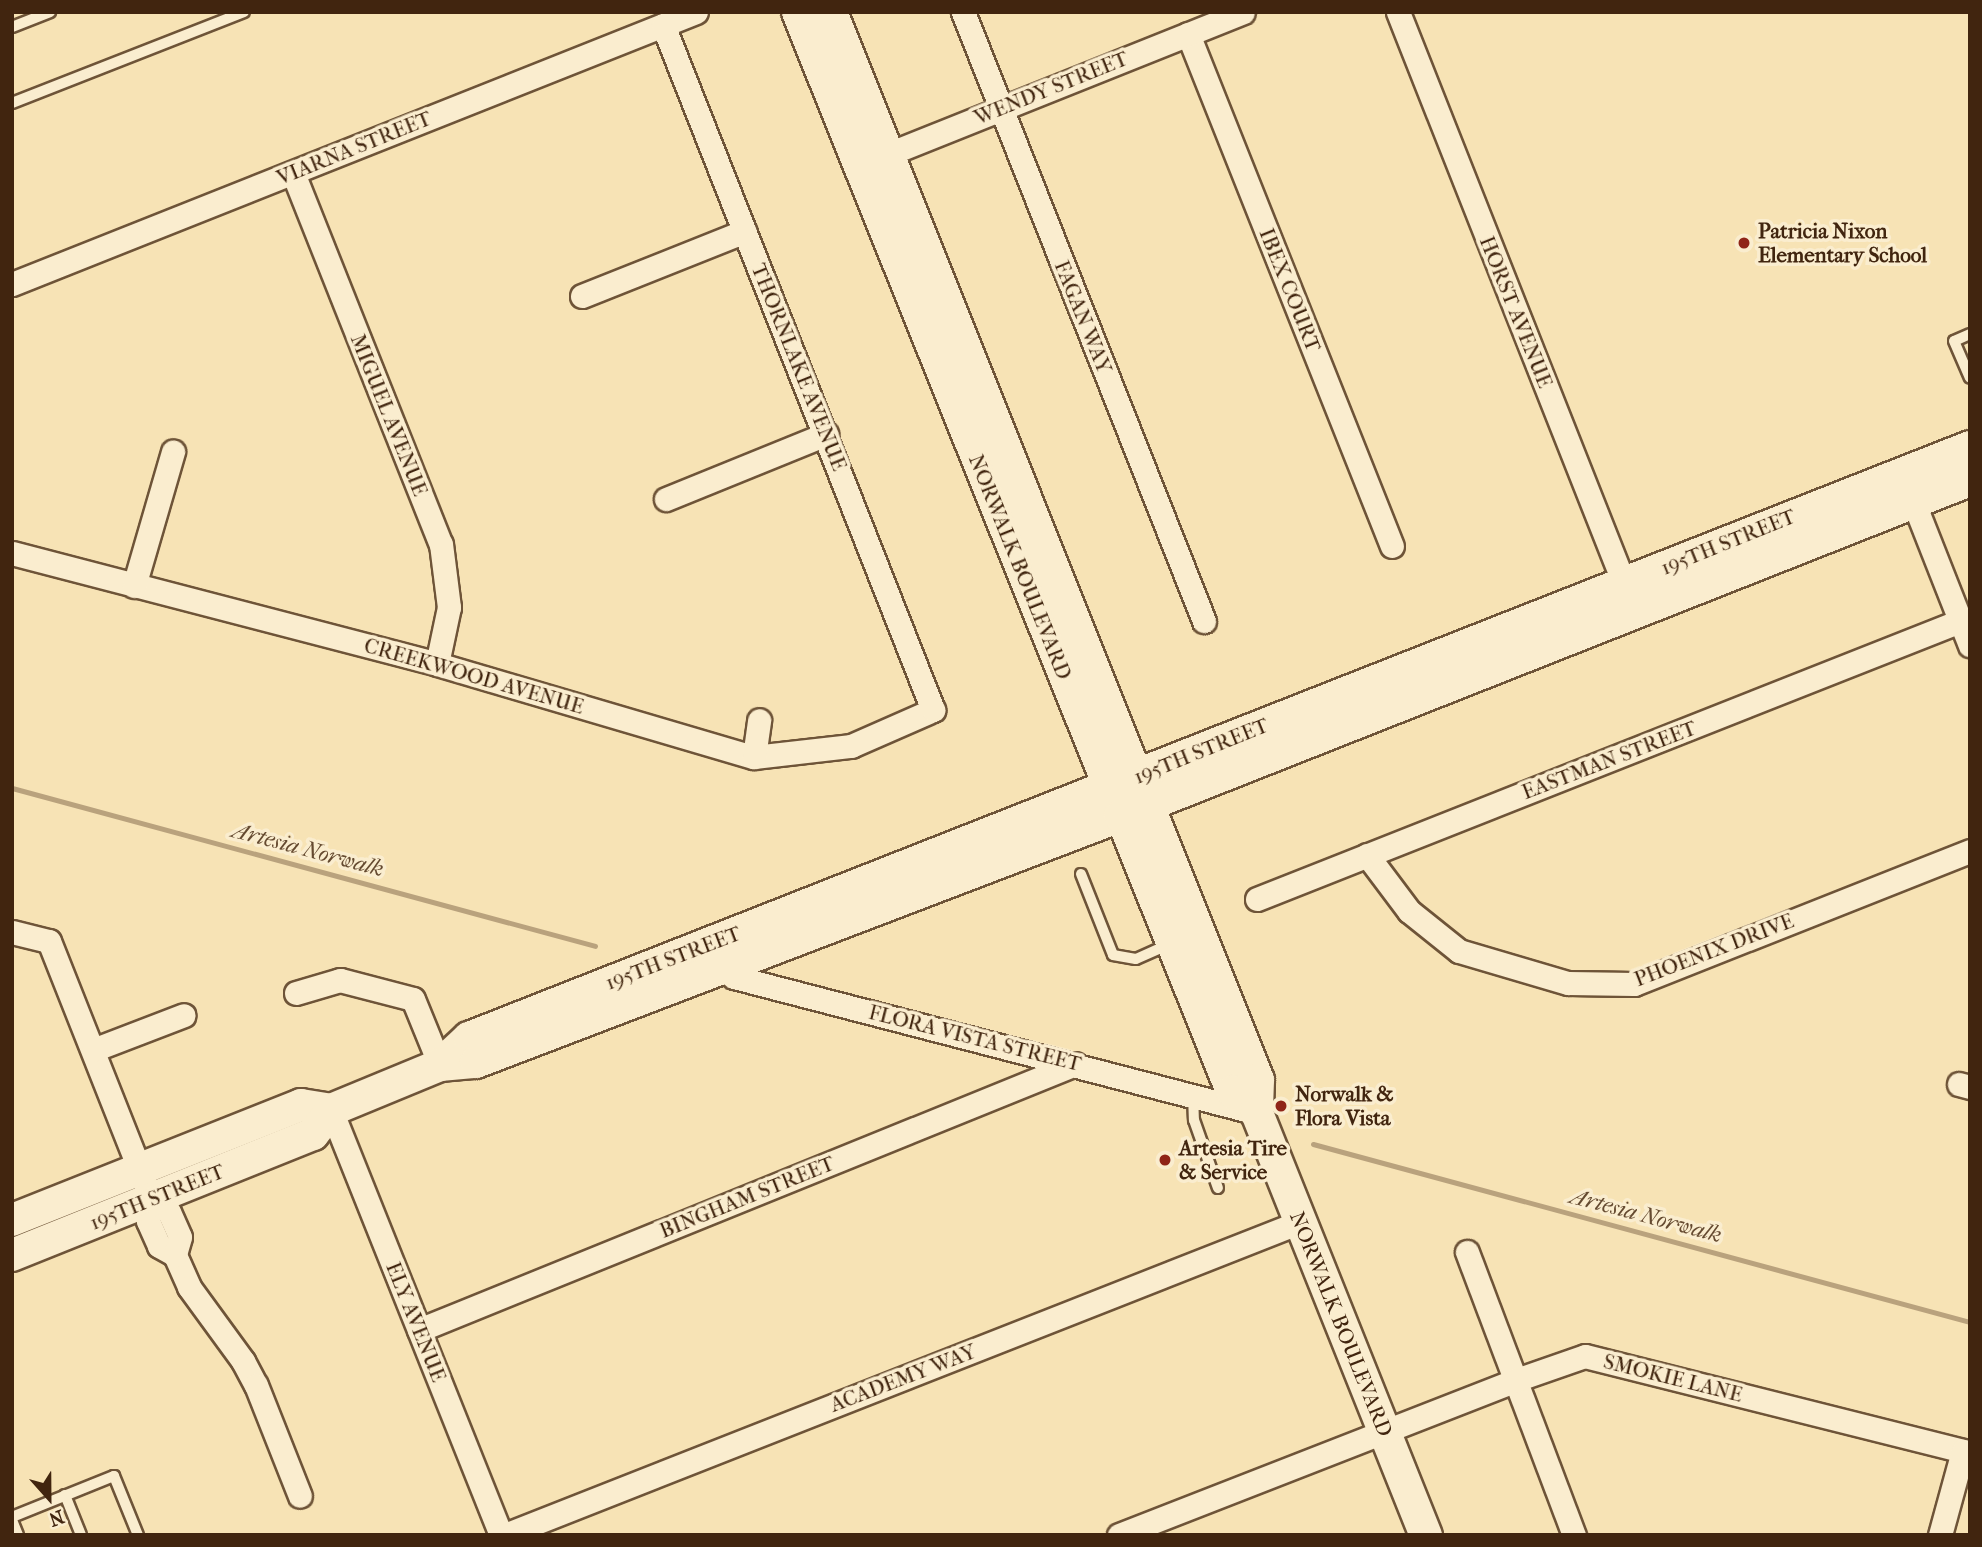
<!DOCTYPE html>
<style>
body{margin:0}
#map{position:relative;width:1982px;height:1547px;overflow:hidden;background:#f7e3b5;font-family:"IM FELL French Canon",serif}
div>[style]{position:absolute}
.stream>*{height:5px;margin:-2.5px;padding:0 2.5px;transform-origin:2.5px;border-radius:2.5px;background:#b9a27d}
.roads{filter:drop-shadow(2px 0 #6e5438) drop-shadow(-2px 0 #6e5438) drop-shadow(0 2px #6e5438) drop-shadow(0 -2px #6e5438)}
.lane>*{height:10px;margin:-5px;padding:0 5px;transform-origin:5px;border-radius:5px;background:#faedcf}
.street>*{height:23px;margin:-11.5px;padding:0 11.5px;transform-origin:11.5px;border-radius:11.5px;background:#faedcf}
.secondary>*{height:32px;margin:-16px;padding:0 16px;transform-origin:16px;border-radius:16px;background:#faedcf}
.dots>*{width:19px;height:19px;translate:-50% -50%;box-sizing:border-box;border:4px solid #faedcf;border-radius:50%}
span{translate:-50% -50%;white-space:nowrap;text-align:center;line-height:1.15;-webkit-text-stroke:7px #faedcf;paint-order:stroke}
.street-label{font-size:21px;color:#41250f}
.poi-label{font-size:21px;color:#41250f;font-weight:700}
.left{translate:0 -50%;text-align:left}
.water-label{font-size:23px;color:#654a30;font-style:italic}
.frame{position:absolute;inset:0;border:14px solid #41250f;pointer-events:none}
.north{position:absolute;left:14px;top:1463px;width:70px;height:70px;-webkit-text-stroke:5px #faedcf;paint-order:stroke;rotate:159deg;font-size:19px;font-weight:700;line-height:28px;text-align:center;color:#41250f}
.north::after{content:'';display:block;margin:auto;width:24px;height:32px;background:#41250f;clip-path:polygon(50% 0,100% 100%,50% 72%,0 100%)}
</style>
<div id="map">
<div class="stream">
<div style="left:12px;top:788px;width:604px;rotate:15.16deg"></div>
<div style="left:1313px;top:1144px;width:681px;rotate:15.16deg"></div>
</div>
<div class="roads">
<div class="lane">
<div style="left:12px;top:27px;width:41px;rotate:-21.5deg"></div>
<div style="left:12px;top:103px;width:249px;rotate:-21.4deg"></div>
<div style="left:1970px;top:334px;width:17px;rotate:156deg"></div>
<div style="left:1954px;top:341px;width:40px;rotate:66.6deg"></div>
<div style="left:1081px;top:874px;width:87px;rotate:68.4deg"></div>
<div style="left:1113px;top:955px;width:23px;rotate:10deg"></div>
<div style="left:1136px;top:959px;width:36px;rotate:-24deg"></div>
<div style="left:1193px;top:1094px;width:26px;rotate:88deg"></div>
<div style="left:1194px;top:1120px;width:72px;rotate:70.6deg"></div>
<div style="left:65px;top:1495px;width:43px;rotate:68.2deg"></div>
<div style="left:12px;top:1517px;width:110px;rotate:-21.9deg"></div>
<div style="left:114px;top:1476px;width:64px;rotate:67.9deg"></div>
<div style="left:12px;top:1520px;width:16px;rotate:68deg"></div>
</div>
<div class="street">
<div style="left:963px;top:12px;width:655px;rotate:68.41deg"></div>
<div style="left:1398px;top:12px;width:628px;rotate:68.42deg"></div>
<div style="left:1188px;top:34px;width:551px;rotate:68.28deg"></div>
<div style="left:876px;top:159px;width:395px;rotate:-21.8deg"></div>
<div style="left:293px;top:173px;width:399px;rotate:68.3deg"></div>
<div style="left:441px;top:544px;width:64px;rotate:82.8deg"></div>
<div style="left:449px;top:607px;width:58px;rotate:101.9deg"></div>
<div style="left:12px;top:284px;width:736px;rotate:-21.69deg"></div>
<div style="left:582px;top:296px;width:175px;rotate:-21.7deg"></div>
<div style="left:1908px;top:488px;width:169px;rotate:68.5deg"></div>
<div style="left:666px;top:499px;width:173px;rotate:-22.1deg"></div>
<div style="left:12px;top:553px;width:439px;rotate:14.6deg"></div>
<div style="left:437px;top:664px;width:330px;rotate:16.4deg"></div>
<div style="left:754px;top:757px;width:98px;rotate:-6.5deg"></div>
<div style="left:851px;top:746px;width:90px;rotate:-23.7deg"></div>
<div style="left:933px;top:710px;width:736px;rotate:-111.51deg"></div>
<div style="left:134px;top:586px;width:140px;rotate:-73.8deg"></div>
<div style="left:754px;top:757px;width:37px;rotate:-82deg"></div>
<div style="left:1367px;top:855px;width:70px;rotate:53.1deg"></div>
<div style="left:1409px;top:911px;width:64px;rotate:38.7deg"></div>
<div style="left:1459px;top:951px;width:114px;rotate:16.4deg"></div>
<div style="left:1568px;top:983px;width:66px;rotate:0.9deg"></div>
<div style="left:1634px;top:984px;width:361px;rotate:-21.6deg"></div>
<div style="left:1257px;top:899px;width:756px;rotate:-21.58deg"></div>
<div style="left:12px;top:932px;width:38px;rotate:14deg"></div>
<div style="left:49px;top:941px;width:277px;rotate:68.4deg"></div>
<div style="left:151px;top:1199px;width:22px;rotate:98deg"></div>
<div style="left:148px;top:1221px;width:27px;rotate:66deg"></div>
<div style="left:159px;top:1246px;width:18px;rotate:29deg"></div>
<div style="left:175px;top:1255px;width:35px;rotate:66deg"></div>
<div style="left:189px;top:1287px;width:92px;rotate:53.9deg"></div>
<div style="left:243px;top:1361px;width:27px;rotate:62deg"></div>
<div style="left:256px;top:1385px;width:119px;rotate:68.4deg"></div>
<div style="left:718px;top:961px;width:8px;rotate:67deg"></div>
<div style="left:721px;top:968px;width:16px;rotate:35deg"></div>
<div style="left:734px;top:977px;width:533px;rotate:14.56deg"></div>
<div style="left:296px;top:993px;width:46px;rotate:-16.5deg"></div>
<div style="left:340px;top:980px;width:75px;rotate:14.6deg"></div>
<div style="left:413px;top:999px;width:71px;rotate:67.8deg"></div>
<div style="left:93px;top:1050px;width:97px;rotate:-21deg"></div>
<div style="left:1959px;top:1084px;width:11px;rotate:15deg"></div>
<div style="left:331px;top:1110px;width:458px;rotate:68.2deg"></div>
<div style="left:151px;top:1199px;width:22px;rotate:36deg"></div>
<div style="left:169px;top:1212px;width:27px;rotate:66deg"></div>
<div style="left:180px;top:1237px;width:19px;rotate:106deg"></div>
<div style="left:1467px;top:1252px;width:303px;rotate:69.3deg"></div>
<div style="left:419px;top:1330px;width:708px;rotate:-22.07deg"></div>
<div style="left:505px;top:1535px;width:854px;rotate:-21.49deg"></div>
<div style="left:1119px;top:1535px;width:426px;rotate:-21.3deg"></div>
<div style="left:1516px;top:1380px;width:73px;rotate:-19.2deg"></div>
<div style="left:1585px;top:1356px;width:397px;rotate:14.1deg"></div>
<div style="left:1940px;top:1535px;width:87px;rotate:-74.7deg"></div>
</div>
<div class="secondary">
<div style="left:798px;top:12px;width:1163px;rotate:68.09deg"></div>
<div style="left:1232px;top:1091px;width:33px;rotate:41deg"></div>
<div style="left:831px;top:12px;width:1150px;rotate:68.21deg"></div>
<div style="left:1258px;top:1080px;width:33px;rotate:92deg"></div>
<div style="left:1257px;top:1113px;width:455px;rotate:68.2deg"></div>
<div style="left:440px;top:1065px;width:40px;rotate:-43deg"></div>
<div style="left:469px;top:1038px;width:1613px;rotate:-21.49deg"></div>
<div style="left:12px;top:1220px;width:311px;rotate:-21.7deg"></div>
<div style="left:301px;top:1105px;width:30px;rotate:9deg"></div>
<div style="left:331px;top:1110px;width:118px;rotate:-22.4deg"></div>
<div style="left:440px;top:1065px;width:36px;rotate:-5deg"></div>
<div style="left:476px;top:1062px;width:689px;rotate:-20.91deg"></div>
<div style="left:1120px;top:816px;width:914px;rotate:-21.57deg"></div>
<div style="left:12px;top:1255px;width:324px;rotate:-21.9deg"></div>
<div style="left:313px;top:1134px;width:30px;rotate:-53deg"></div>
</div>
</div>
<div class="dots">
<div style="left:1744px;top:243px;background:#8f2418"></div>
<div style="left:1281px;top:1106px;background:#8f2418"></div>
<div style="left:1165px;top:1160px;background:#8f2418"></div>
</div>
<div class="street-label">
<span style="left:1051px;top:88px;rotate:-22deg">WENDY STREET</span>
<span style="left:354px;top:148px;rotate:-22deg">VIARNA STREET</span>
<span style="left:1290px;top:290px;rotate:68deg">IBEX COURT</span>
<span style="left:1516px;top:312px;rotate:68deg">HORST AVENUE</span>
<span style="left:1083px;top:317px;rotate:68deg">FAGAN WAY</span>
<span style="left:799px;top:367px;rotate:68deg">THORNLAKE AVENUE</span>
<span style="left:389px;top:415px;rotate:68deg">MIGUEL AVENUE</span>
<span style="left:1728px;top:542px;rotate:-22deg">195TH STREET</span>
<span style="left:1020px;top:567px;rotate:68deg">NORWALK BOULEVARD</span>
<span style="left:474px;top:676px;rotate:16deg">CREEKWOOD AVENUE</span>
<span style="left:1201px;top:751px;rotate:-22deg">195TH STREET</span>
<span style="left:1609px;top:760px;rotate:-21deg">EASTMAN STREET</span>
<span style="left:1714px;top:950px;rotate:-21deg">PHOENIX DRIVE</span>
<span style="left:673px;top:958px;rotate:-21deg">195TH STREET</span>
<span style="left:975px;top:1038px;rotate:14deg">FLORA VISTA STREET</span>
<span style="left:157px;top:1197px;rotate:-22deg">195TH STREET</span>
<span style="left:747px;top:1197px;rotate:-22deg">BINGHAM STREET</span>
<span style="left:416px;top:1322px;rotate:68deg">ELY AVENUE</span>
<span style="left:1341px;top:1324px;rotate:68deg">NORWALK BOULEVARD</span>
<span style="left:903px;top:1378px;rotate:-21deg">ACADEMY WAY</span>
<span style="left:1673px;top:1378px;rotate:14deg">SMOKIE LANE</span>
</div>
<div class="poi-label">
<span class="left" style="left:1758px;top:243px">Patricia Nixon<br>Elementary School</span>
<span class="left" style="left:1295px;top:1106px">Norwalk &amp;<br>Flora Vista</span>
<span class="left" style="left:1179px;top:1160px">Artesia Tire<br>&amp; Service</span>
</div>
<div class="water-label">
<span style="left:308px;top:850px;rotate:15deg">Artesia Norwalk</span>
<span style="left:1646px;top:1216px;rotate:15deg">Artesia Norwalk</span>
</div>
<div class="frame"></div>
<div class="north">N</div>
</div>
